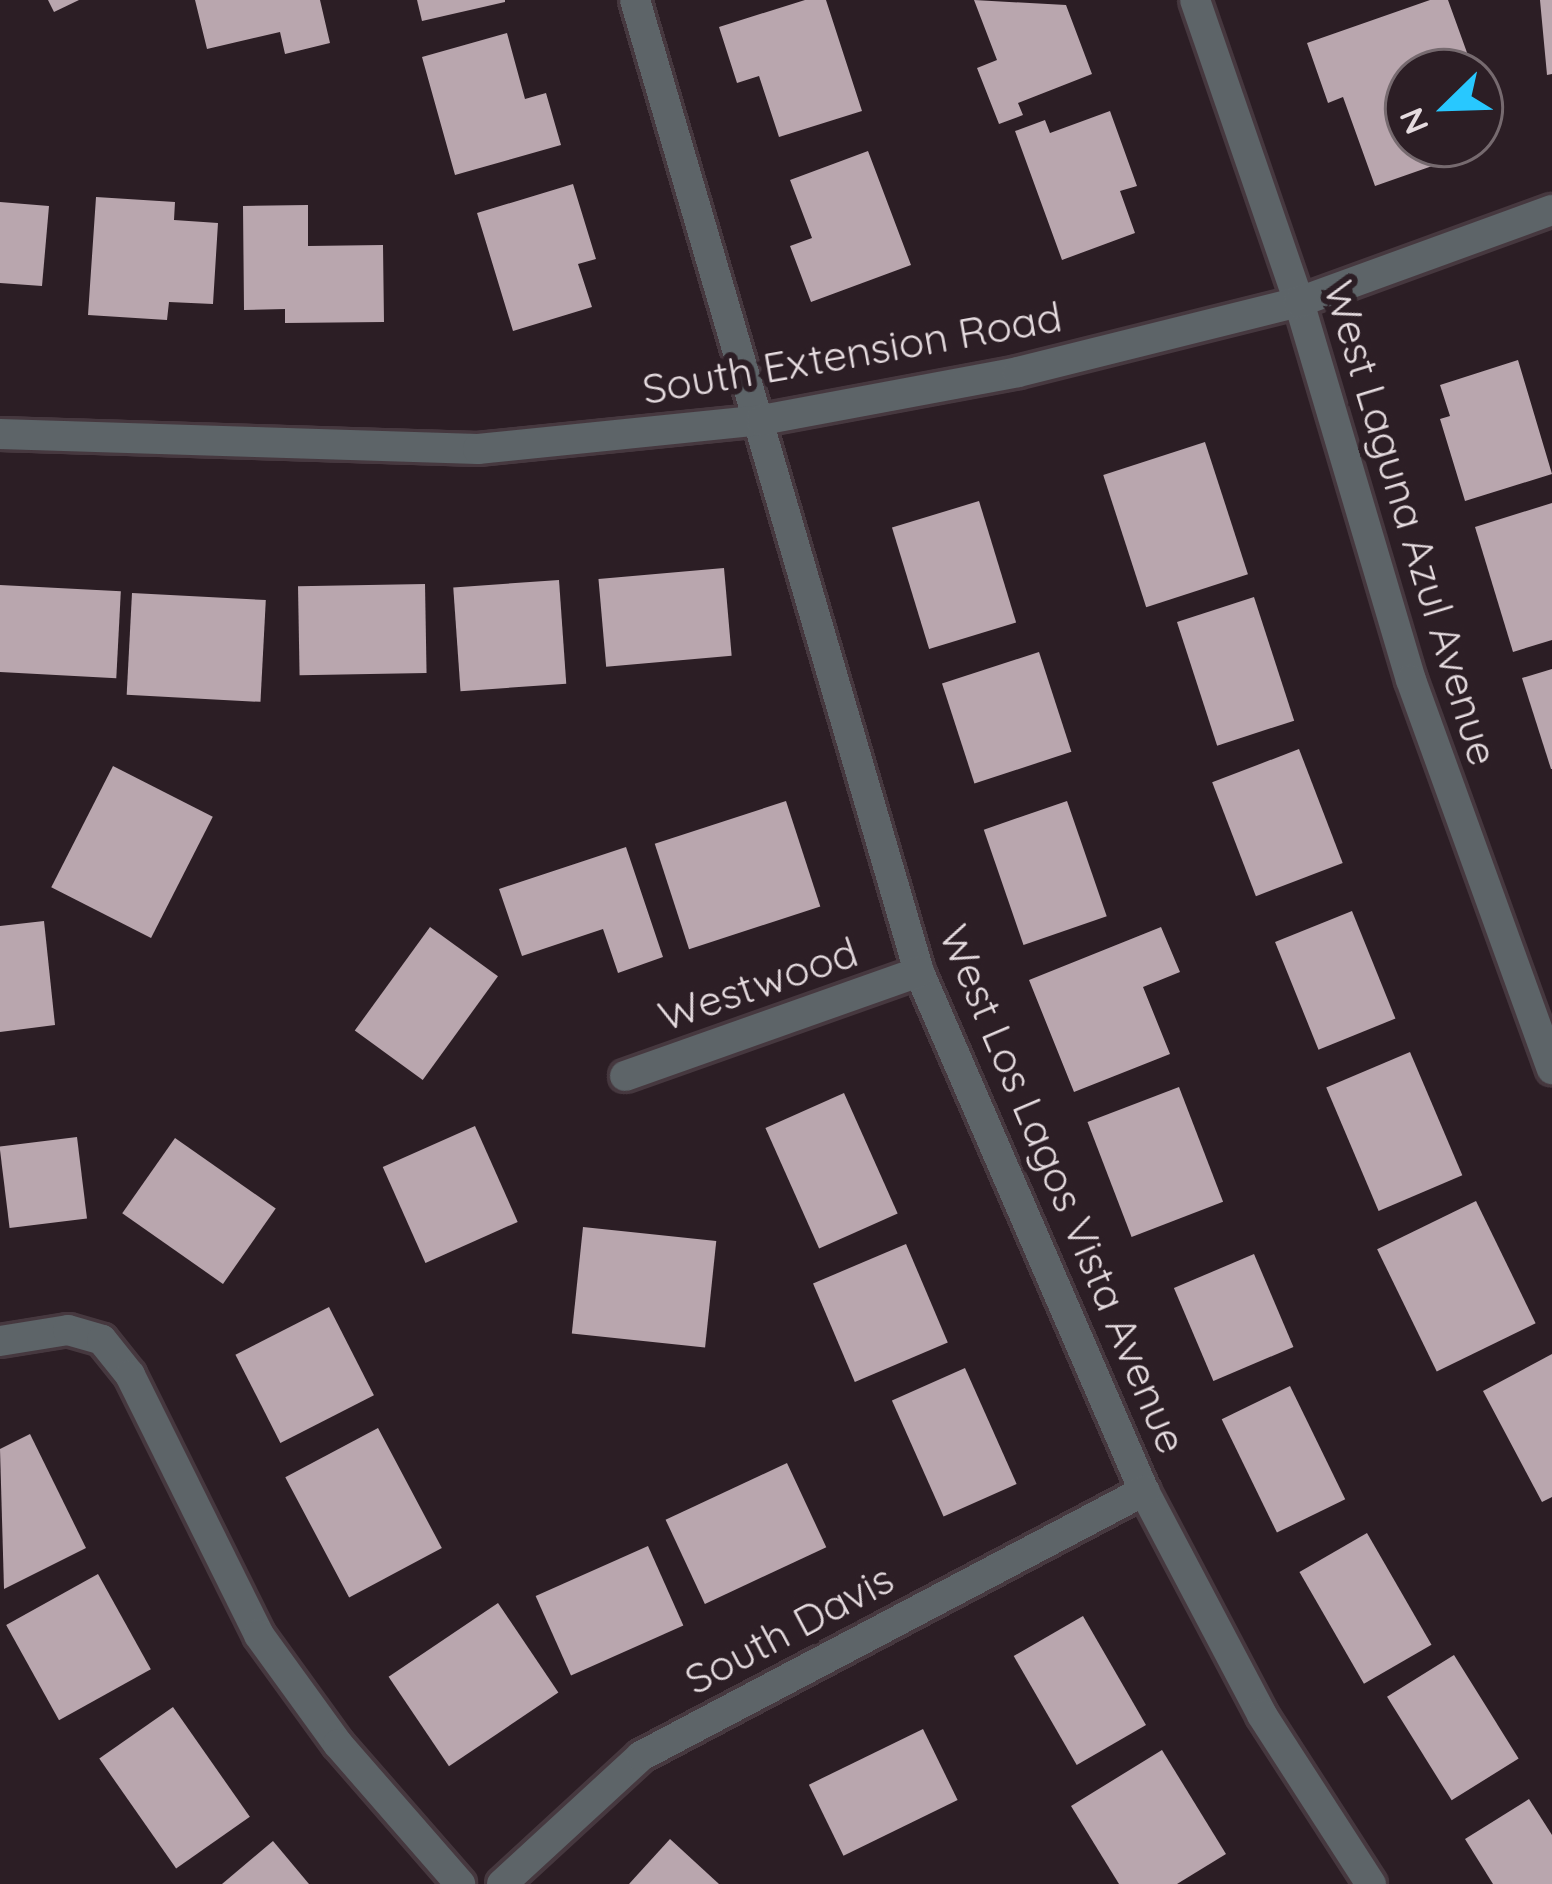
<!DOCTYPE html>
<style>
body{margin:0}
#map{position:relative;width:1552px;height:1884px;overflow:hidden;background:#2c1e25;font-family:Quicksand,sans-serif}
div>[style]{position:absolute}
.building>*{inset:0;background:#b9a6ae;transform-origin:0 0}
.roads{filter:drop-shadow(3px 0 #46383f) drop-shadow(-3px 0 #46383f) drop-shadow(0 3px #46383f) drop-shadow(0 -3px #46383f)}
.minor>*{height:30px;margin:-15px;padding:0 15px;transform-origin:15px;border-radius:15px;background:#5d6468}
.tertiary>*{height:30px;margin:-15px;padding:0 15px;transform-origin:15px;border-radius:15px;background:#5d6468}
span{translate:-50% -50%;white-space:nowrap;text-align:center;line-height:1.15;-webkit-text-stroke:12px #2c1e25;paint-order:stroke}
.street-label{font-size:42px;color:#e5dbdf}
.north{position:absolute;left:1384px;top:48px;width:120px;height:120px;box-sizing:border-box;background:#2c1e25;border:3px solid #766a6f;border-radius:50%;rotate:247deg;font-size:33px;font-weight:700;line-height:48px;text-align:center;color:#e5dbdf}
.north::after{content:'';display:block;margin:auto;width:42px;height:54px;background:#28c8ff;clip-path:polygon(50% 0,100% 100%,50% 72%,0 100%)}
</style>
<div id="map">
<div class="building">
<div style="clip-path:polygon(48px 0,79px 0,54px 12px)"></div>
<div style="clip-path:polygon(195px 0,320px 0,330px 43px,285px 54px,280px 32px,207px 49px)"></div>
<div style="clip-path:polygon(417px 0,505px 0,505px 2px,422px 21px)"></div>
<div style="clip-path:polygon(805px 0,826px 0,862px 111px,779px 137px,759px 76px,737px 83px,719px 27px)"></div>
<div style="clip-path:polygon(974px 0,1066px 5px,1092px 74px,1018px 103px,1023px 115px,999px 124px,977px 68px,997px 60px)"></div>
<div style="clip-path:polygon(1430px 0,1448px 0,1474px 72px,1408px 72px,1408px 144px,1478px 150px,1375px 186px,1343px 97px,1328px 103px,1307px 43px)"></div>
<div style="clip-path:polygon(1540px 0,1552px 0,1552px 74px,1547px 75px)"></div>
<div style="clip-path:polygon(507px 33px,525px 99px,546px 93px,561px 145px,455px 175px,422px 57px)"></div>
<div style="clip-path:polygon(1110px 111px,1137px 186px,1120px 191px,1135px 233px,1062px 260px,1015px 131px,1045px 120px,1050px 133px)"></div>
<div style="clip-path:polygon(868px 151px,911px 265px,811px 302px,790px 246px,812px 238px,790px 180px)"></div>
<div style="clip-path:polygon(573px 184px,596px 259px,578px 264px,592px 307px,513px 331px,477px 213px)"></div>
<div style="clip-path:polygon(96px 197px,175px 202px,174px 220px,218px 223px,213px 304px,169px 302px,167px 320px,88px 315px)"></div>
<div style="clip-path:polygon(0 202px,49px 206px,42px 286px,0 283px)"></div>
<div style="clip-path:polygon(308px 205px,308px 246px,383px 245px,384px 322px,285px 323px,285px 309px,244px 310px,243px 206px)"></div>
<div style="clip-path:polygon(1518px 360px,1552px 474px,1465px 501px,1440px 419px,1450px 416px,1440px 385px)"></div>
<div style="left:1205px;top:442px;width:139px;height:107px;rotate:72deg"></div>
<div style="left:979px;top:501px;width:127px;height:91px;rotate:73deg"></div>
<div style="clip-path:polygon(1552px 503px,1552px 640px,1513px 652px,1475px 527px)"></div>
<div style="left:724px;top:568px;width:88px;height:126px;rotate:85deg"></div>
<div style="left:559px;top:580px;width:104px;height:106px;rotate:86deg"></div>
<div style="left:425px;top:584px;width:89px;height:127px;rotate:89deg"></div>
<div style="left:0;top:585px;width:121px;height:87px;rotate:3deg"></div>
<div style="left:132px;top:593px;width:134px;height:102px;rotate:3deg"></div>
<div style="left:1254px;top:597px;width:130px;height:81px;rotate:72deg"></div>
<div style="left:1039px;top:652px;width:105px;height:102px;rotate:72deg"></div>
<div style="clip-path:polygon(1552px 669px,1552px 769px,1551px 769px,1522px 678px)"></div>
<div style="left:1299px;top:749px;width:122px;height:93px;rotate:69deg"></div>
<div style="left:113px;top:766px;width:112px;height:136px;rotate:27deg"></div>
<div style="left:786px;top:801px;width:111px;height:138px;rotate:72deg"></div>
<div style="left:1067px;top:801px;width:122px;height:88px;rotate:71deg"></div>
<div style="clip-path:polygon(626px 847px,663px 957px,618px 973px,603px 929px,522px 956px,499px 889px)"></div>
<div style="left:1352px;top:911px;width:116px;height:83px;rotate:68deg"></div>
<div style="clip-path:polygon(44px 921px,55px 1025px,0 1032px,0 926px)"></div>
<div style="left:430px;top:927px;width:84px;height:128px;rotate:36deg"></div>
<div style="clip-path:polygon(1161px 927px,1180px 972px,1143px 987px,1170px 1054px,1074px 1092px,1029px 980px)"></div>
<div style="left:1410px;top:1052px;width:134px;height:91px;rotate:67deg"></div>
<div style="left:1179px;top:1087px;width:123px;height:98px;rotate:69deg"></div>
<div style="left:844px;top:1093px;width:132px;height:86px;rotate:66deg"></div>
<div style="left:475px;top:1126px;width:105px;height:101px;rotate:66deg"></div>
<div style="left:77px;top:1137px;width:82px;height:78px;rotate:83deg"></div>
<div style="left:175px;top:1138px;width:123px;height:92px;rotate:35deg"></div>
<div style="left:1476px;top:1201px;width:136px;height:110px;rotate:64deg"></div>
<div style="left:583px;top:1227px;width:134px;height:107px;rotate:6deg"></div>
<div style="left:906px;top:1244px;width:107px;height:101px;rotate:67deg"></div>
<div style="left:1254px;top:1254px;width:101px;height:87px;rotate:67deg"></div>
<div style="left:329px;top:1307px;width:99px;height:105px;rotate:63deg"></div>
<div style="clip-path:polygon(1552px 1354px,1552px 1497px,1542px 1502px,1483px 1391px)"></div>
<div style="left:965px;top:1368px;width:127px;height:80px;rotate:66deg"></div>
<div style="left:1290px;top:1386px;width:126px;height:76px;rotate:64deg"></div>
<div style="left:378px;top:1428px;width:136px;height:105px;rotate:62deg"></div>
<div style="clip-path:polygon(30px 1434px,86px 1548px,4px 1589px,0 1449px)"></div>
<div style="left:787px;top:1463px;width:93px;height:134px;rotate:65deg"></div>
<div style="left:1367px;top:1533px;width:129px;height:78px;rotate:60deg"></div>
<div style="left:648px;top:1546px;width:87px;height:123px;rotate:66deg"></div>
<div style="left:98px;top:1574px;width:109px;height:105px;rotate:61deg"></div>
<div style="left:498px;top:1603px;width:108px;height:132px;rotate:56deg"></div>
<div style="left:1083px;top:1616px;width:126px;height:80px;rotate:60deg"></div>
<div style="left:1454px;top:1655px;width:122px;height:79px;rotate:58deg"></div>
<div style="left:173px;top:1707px;width:134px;height:90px;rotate:55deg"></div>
<div style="left:923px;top:1729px;width:79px;height:127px;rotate:64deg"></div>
<div style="clip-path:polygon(1162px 1750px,1226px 1854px,1177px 1884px,1119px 1884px,1071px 1806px)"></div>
<div style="clip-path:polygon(1529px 1799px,1552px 1835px,1552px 1884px,1493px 1884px,1465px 1839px)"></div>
<div style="clip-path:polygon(670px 1839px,719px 1884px,629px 1884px)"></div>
<div style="clip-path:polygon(273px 1841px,309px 1884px,222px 1884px)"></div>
</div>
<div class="roads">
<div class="minor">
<div style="left:635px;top:0;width:1013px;rotate:73.71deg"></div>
<div style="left:919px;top:972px;width:566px;rotate:66.56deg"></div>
<div style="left:1144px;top:1491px;width:253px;rotate:62.2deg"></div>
<div style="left:1262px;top:1715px;width:201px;rotate:57.2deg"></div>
<div style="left:1195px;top:0;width:319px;rotate:71deg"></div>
<div style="left:1299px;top:302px;width:394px;rotate:73.5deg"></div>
<div style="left:1411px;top:680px;width:414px;rotate:70.1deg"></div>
<div style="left:625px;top:1076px;width:312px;rotate:-19.5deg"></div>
<div style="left:0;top:1341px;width:69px;rotate:-9.2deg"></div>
<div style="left:68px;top:1330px;width:35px;rotate:16deg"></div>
<div style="left:102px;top:1340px;width:45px;rotate:51.3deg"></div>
<div style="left:130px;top:1375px;width:290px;rotate:63.6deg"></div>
<div style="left:259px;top:1635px;width:135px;rotate:54.1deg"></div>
<div style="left:338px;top:1744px;width:186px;rotate:48.9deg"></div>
<div style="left:502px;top:1884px;width:189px;rotate:-42.6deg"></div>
<div style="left:641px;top:1756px;width:569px;rotate:-27.78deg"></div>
</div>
<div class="tertiary">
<div style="left:0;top:434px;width:478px;rotate:1.8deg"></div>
<div style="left:478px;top:449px;width:285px;rotate:-5.8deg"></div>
<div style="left:762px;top:420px;width:260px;rotate:-10.6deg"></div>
<div style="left:1018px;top:372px;width:290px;rotate:-14deg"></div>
<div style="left:1299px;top:302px;width:269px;rotate:-20deg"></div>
</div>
</div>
<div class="street-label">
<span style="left:852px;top:353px;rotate:-10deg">South Extension Road</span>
<span style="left:1411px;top:523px;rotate:73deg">West Laguna Azul Avenue</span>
<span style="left:758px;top:984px;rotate:-19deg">Westwood</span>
<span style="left:1063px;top:1189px;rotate:67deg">West Los Lagos Vista Avenue</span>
<span style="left:789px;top:1629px;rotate:-28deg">South Davis</span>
</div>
<div class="north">N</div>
</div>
